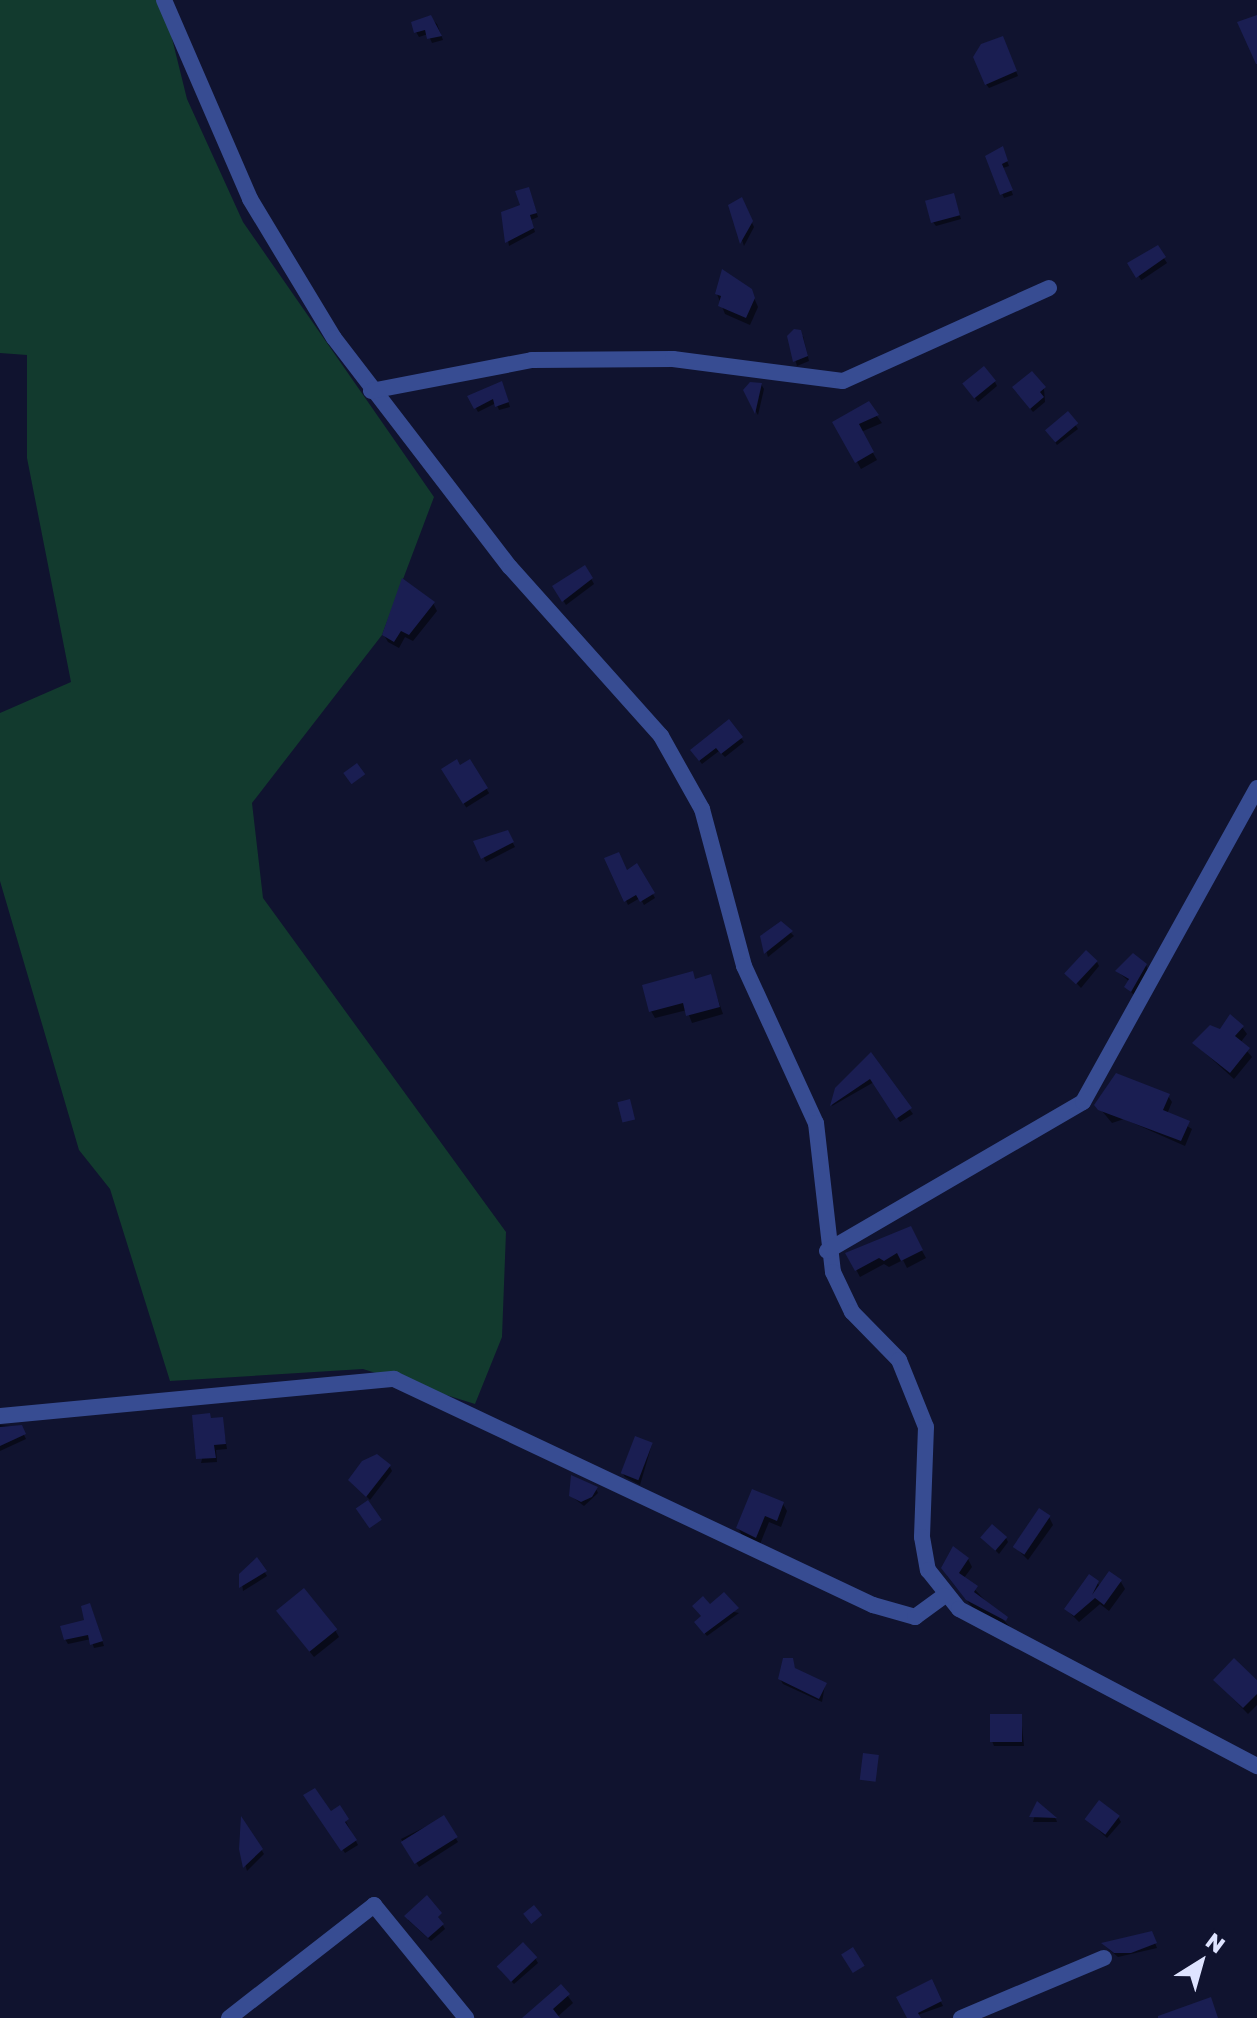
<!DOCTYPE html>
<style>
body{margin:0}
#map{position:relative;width:1257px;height:2018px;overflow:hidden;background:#10132f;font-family:"Golos Text",sans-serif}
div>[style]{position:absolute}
.green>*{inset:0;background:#123a2e}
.shadow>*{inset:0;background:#0007;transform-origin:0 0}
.building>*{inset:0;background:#1a1e52;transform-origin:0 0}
.street>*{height:16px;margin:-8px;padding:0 8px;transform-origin:8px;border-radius:8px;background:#374c92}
span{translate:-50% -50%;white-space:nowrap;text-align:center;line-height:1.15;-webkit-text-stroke:6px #10132f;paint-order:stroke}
.north{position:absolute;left:1161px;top:1922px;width:80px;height:80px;-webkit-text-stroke:6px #10132f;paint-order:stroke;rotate:37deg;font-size:22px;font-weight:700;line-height:32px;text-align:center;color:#dee3ff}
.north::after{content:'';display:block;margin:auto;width:28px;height:36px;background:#dee3ff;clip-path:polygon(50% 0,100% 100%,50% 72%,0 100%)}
</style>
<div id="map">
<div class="green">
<div style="clip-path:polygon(0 0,156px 0,164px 6px,187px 99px,243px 222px,434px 497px,382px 635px,252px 803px,263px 898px,506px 1232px,502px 1337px,475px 1404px,363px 1369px,170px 1381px,110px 1189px,79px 1150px,0 881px,0 713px,71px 682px,27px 458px,27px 355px,0 353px)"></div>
</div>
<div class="shadow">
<div style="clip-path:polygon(428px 16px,437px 24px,443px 40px,432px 43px,428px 34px,419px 37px,416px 32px)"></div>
<div style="clip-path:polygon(1004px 42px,1018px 76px,989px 88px,986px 84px)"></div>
<div style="clip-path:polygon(1004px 153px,1009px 166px,1003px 168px,1013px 195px,1004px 198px,987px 157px)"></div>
<div style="clip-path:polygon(530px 193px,538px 217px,531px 220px,535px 232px,509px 246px,503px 213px,523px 206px)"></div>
<div style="clip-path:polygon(741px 200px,754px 227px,744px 246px,730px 206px)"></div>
<div style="clip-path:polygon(955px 200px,961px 219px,936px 226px,933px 222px)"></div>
<div style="left:1157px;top:248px;width:18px;height:31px;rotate:56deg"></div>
<div style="clip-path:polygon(751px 291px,758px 307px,750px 325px,725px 314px,717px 294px)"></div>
<div style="clip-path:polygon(803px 336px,809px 361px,797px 366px,789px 337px)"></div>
<div style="clip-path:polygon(995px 382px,997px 386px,978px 402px,967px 388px)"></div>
<div style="clip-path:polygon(761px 384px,764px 389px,758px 415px,747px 397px)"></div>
<div style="clip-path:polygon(504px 388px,510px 407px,499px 410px,496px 403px,478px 412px,470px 397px)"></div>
<div style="clip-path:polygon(1044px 389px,1045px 402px,1033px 412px,1017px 392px)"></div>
<div style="clip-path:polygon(868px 404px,882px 423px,861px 432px,877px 460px,861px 469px,835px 423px)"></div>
<div style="clip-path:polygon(1068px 414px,1078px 429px,1057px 445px,1049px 434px)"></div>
<div style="clip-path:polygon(585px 568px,594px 584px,566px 605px,555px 587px)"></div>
<div style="clip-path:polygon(433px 603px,437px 611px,413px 641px,405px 637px,399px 648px,388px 642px,384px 635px)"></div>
<div style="clip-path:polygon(741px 738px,744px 742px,725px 757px,719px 751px,702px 764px,695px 755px)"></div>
<div style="left:469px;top:761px;width:38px;height:27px;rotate:58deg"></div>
<div style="clip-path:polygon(507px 832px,515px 847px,486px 862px,475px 842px)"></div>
<div style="clip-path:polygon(607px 859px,626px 872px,637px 866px,655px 898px,644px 905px,640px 898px,628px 905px)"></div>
<div style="clip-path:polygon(781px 923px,794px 936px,768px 957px,762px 937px)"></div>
<div style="clip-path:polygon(1097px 962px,1099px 966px,1081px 988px,1068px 974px)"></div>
<div style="clip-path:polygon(1146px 965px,1148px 970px,1134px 995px,1126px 987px,1130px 982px,1118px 972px)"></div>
<div style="clip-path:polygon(710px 977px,723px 1014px,692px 1023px,687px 1010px,655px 1018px,651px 1011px)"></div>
<div style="clip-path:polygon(1242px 1027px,1247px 1034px,1240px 1043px,1252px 1057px,1234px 1079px,1194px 1043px)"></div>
<div style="clip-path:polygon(870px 1055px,913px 1114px,900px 1122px,874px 1082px,832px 1106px,836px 1089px)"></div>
<div style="clip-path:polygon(1168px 1096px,1172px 1102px,1167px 1114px,1192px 1129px,1185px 1146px,1124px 1119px,1112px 1123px,1097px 1105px)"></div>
<div style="clip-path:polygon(910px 1229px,926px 1258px,907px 1268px,903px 1260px,889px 1267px,884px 1264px,860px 1277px,848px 1254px)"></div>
<div style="clip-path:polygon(222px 1419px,227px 1449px,216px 1450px,217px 1462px,201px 1463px,212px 1420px)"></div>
<div style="clip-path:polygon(0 1425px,20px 1427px,26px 1439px,0 1451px)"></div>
<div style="clip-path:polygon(652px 1444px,640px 1485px,625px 1477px,623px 1474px)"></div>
<div style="clip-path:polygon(390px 1467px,392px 1471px,370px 1500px,350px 1480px)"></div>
<div style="clip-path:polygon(596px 1489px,598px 1493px,584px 1506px,571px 1496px)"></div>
<div style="clip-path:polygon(783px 1504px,787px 1511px,781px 1527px,769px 1522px,760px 1544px,742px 1535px,738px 1528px)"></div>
<div style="clip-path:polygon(1049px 1517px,1053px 1525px,1028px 1560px,1014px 1546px)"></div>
<div style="clip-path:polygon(983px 1538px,1006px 1538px,1008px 1542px,999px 1554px)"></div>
<div style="clip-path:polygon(968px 1559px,972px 1567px,964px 1578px,1010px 1627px,973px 1608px,947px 1576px)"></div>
<div style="clip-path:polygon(257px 1560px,267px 1576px,243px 1591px,241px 1575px)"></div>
<div style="clip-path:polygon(1097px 1582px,1100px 1587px,1121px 1582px,1125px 1589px,1109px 1611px,1100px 1604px,1079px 1622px,1066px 1609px)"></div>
<div style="clip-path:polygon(710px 1607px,739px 1613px,707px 1636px,699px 1626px)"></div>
<div style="clip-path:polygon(92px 1610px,104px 1646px,94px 1648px,91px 1639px,68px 1644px,65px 1639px,87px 1622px)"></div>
<div style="clip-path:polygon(283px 1619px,335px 1630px,339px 1637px,314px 1657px)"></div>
<div style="clip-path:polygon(792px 1660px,796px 1671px,825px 1685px,822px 1702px,783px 1684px,780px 1679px)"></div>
<div style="clip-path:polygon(1235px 1661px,1257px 1680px,1257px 1705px,1248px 1714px,1215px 1680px)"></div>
<div style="clip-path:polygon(1021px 1716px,1024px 1746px,994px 1746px,992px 1741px)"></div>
<div style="clip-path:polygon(306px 1796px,330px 1814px,339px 1808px,358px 1845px,345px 1853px)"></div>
<div style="clip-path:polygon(1038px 1804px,1056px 1819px,1057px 1822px,1033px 1822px)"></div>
<div style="clip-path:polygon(1118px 1817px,1121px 1822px,1107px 1838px,1087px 1819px)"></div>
<div style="clip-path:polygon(443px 1818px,458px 1842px,419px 1867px,401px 1839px)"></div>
<div style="clip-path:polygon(243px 1822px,264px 1854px,247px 1871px,241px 1849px)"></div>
<div style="clip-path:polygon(426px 1898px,445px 1929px,431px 1941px,408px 1920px)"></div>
<div style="clip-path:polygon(1153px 1938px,1157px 1948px,1118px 1957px,1104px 1945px)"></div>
<div style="clip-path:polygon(535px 1958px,538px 1963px,514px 1984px,501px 1971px)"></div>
<div style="clip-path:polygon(931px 1982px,943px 2006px,909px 2018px)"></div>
<div style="clip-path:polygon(561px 1987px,573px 2003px,556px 2018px,525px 2018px)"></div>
</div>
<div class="building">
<div style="clip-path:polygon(431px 15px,442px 36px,427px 39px,425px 30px,414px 33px,411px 22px)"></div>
<div style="clip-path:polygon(1257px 15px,1257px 64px,1256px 64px,1237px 22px)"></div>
<div style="clip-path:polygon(1003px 36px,1017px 71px,985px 85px,973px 57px,981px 44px)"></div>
<div style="clip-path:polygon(1003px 146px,1008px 161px,1002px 164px,1013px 190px,1000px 195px,985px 156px)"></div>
<div style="clip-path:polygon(529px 187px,537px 213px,530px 215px,534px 228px,505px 243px,501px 212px,520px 205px,515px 191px)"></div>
<div style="left:954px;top:193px;width:23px;height:30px;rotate:75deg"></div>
<div style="clip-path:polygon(742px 197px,753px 221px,740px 244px,728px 205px)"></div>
<div style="clip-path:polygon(1158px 245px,1166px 257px,1136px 278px,1127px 263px)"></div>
<div style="clip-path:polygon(722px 269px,752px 289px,755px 298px,746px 318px,718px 306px,721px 296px,715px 294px)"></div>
<div style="clip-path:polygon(794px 329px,801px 330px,808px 356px,793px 362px,787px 336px)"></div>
<div style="left:984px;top:366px;width:19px;height:28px;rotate:51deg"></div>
<div style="clip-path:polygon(1032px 371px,1046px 387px,1040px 392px,1044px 397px,1030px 409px,1012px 387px)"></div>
<div style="clip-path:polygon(502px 381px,509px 402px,495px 407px,493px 399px,474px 409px,467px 396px)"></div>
<div style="clip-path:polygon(750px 382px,762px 383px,755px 414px,743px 390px)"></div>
<div style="clip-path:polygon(869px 401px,879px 415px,859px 424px,874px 452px,855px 463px,832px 422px)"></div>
<div style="left:1068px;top:411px;width:16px;height:30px;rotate:50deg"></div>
<div style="clip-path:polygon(585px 565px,593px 578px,562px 602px,552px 586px)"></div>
<div style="clip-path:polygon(402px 578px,435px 602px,409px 635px,401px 631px,394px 642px,382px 635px)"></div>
<div style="clip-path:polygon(729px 719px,743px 737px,721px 754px,716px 748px,699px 761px,690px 750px)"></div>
<div style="clip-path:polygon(457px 759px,460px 765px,470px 759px,488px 788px,463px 804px,441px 769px)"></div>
<div style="left:357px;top:763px;width:14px;height:17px;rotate:54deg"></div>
<div style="clip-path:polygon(508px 830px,514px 842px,481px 859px,473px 841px)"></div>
<div style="clip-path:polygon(619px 852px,627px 870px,637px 863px,655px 893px,640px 902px,636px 895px,624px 902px,604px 858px)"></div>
<div style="clip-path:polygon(781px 921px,793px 931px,764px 954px,760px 936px)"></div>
<div style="left:1086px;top:950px;width:16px;height:32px;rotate:43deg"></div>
<div style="clip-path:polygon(1133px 953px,1147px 964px,1131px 992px,1124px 987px,1129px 979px,1115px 971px)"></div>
<div style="clip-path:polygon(693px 971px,695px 979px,711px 974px,720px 1007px,686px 1016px,683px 1003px,649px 1012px,642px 985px)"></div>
<div style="clip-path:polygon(1230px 1014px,1244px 1026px,1235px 1036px,1250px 1048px,1230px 1073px,1192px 1043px,1210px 1025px,1220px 1029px)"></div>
<div style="clip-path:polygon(871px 1052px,912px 1108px,896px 1119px,870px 1079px,830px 1106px,835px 1088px)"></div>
<div style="clip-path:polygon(1116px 1073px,1170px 1094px,1163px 1110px,1190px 1121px,1181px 1141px,1098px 1110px,1094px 1105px)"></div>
<div style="left:630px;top:1099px;width:21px;height:13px;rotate:76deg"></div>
<div style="clip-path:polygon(911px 1226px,923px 1250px,901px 1261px,897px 1253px,884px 1261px,879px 1258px,855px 1271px,845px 1253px)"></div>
<div style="clip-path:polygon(210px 1413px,211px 1418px,223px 1417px,226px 1444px,214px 1445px,216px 1458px,196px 1459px,192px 1415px)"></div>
<div style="clip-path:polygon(22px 1425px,26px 1434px,0 1446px,0 1427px)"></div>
<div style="left:635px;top:1436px;width:19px;height:40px;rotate:21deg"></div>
<div style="clip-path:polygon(377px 1454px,391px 1465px,366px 1497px,348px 1480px,362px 1461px)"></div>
<div style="clip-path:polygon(571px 1475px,598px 1487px,592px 1497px,581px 1502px,569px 1496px)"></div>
<div style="clip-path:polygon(752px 1489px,784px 1502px,777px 1521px,765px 1516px,756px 1538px,736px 1528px)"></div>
<div style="left:368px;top:1500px;width:24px;height:15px;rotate:55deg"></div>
<div style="left:1039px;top:1508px;width:14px;height:47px;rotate:34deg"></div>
<div style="left:992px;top:1524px;width:20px;height:18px;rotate:41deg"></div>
<div style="clip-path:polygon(953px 1546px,969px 1558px,959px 1573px,978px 1586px,974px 1592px,1008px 1617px,1006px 1621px,966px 1600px,941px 1568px)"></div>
<div style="clip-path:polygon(257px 1557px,267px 1571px,239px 1588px,239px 1574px)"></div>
<div style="clip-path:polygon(1109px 1571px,1122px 1580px,1104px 1605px,1095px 1598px,1074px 1616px,1064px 1609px,1089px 1574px,1099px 1581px,1092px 1595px)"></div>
<div style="left:304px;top:1588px;width:53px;height:36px;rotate:51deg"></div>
<div style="clip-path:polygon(724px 1592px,739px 1608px,704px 1634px,694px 1622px,701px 1616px,692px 1606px,703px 1596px,710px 1604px)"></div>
<div style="clip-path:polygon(90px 1603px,103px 1641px,90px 1645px,88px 1635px,64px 1640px,60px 1626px,84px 1620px,81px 1606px)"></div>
<div style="clip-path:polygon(783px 1658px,793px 1658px,795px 1668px,827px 1683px,819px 1699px,778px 1679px)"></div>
<div style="clip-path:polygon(1234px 1658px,1257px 1680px,1257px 1694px,1243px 1708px,1213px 1680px)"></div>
<div style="left:990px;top:1714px;width:32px;height:28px"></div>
<div style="left:863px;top:1753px;width:16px;height:27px;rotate:7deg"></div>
<div style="clip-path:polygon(315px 1788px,331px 1811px,340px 1805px,349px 1819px,345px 1822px,357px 1840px,341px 1851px,303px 1795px)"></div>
<div style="left:1099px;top:1800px;width:26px;height:24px;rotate:37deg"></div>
<div style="clip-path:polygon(1037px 1801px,1057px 1818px,1029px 1817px)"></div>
<div style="left:444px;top:1815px;width:26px;height:51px;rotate:58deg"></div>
<div style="clip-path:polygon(241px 1816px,263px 1849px,243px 1868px,239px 1849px)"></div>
<div style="clip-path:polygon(427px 1895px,442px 1913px,438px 1917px,444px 1924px,428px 1938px,404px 1916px)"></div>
<div style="left:534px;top:1905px;width:13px;height:14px;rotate:51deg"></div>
<div style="clip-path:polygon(1152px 1931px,1157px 1943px,1131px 1953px,1114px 1953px,1101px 1943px)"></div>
<div style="left:523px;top:1942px;width:21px;height:36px;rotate:47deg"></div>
<div style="left:853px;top:1947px;width:22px;height:14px;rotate:58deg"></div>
<div style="clip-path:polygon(932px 1979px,942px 2001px,918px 2013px,921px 2018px,907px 2018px,896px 1997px)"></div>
<div style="clip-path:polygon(561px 1984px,570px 1994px,553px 2009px,560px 2018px,522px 2018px)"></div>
<div style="clip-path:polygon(1211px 1997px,1218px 2018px,1158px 2018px,1158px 2016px)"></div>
</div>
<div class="street">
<div style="left:164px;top:0;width:217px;rotate:66.6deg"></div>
<div style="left:250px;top:199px;width:162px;rotate:58.9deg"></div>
<div style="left:334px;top:338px;width:289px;rotate:52.5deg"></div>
<div style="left:510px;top:567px;width:227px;rotate:48.2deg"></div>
<div style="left:661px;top:736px;width:84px;rotate:60.7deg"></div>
<div style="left:702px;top:809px;width:163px;rotate:75deg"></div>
<div style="left:744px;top:966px;width:173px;rotate:65.4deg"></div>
<div style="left:816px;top:1123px;width:150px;rotate:83.5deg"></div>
<div style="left:833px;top:1272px;width:44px;rotate:64.6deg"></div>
<div style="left:852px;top:1312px;width:67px;rotate:45.6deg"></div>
<div style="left:899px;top:1360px;width:72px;rotate:68.1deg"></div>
<div style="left:926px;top:1427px;width:110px;rotate:92.1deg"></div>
<div style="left:922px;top:1537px;width:34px;rotate:80deg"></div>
<div style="left:928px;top:1570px;width:50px;rotate:51.5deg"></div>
<div style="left:959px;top:1609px;width:337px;rotate:27.8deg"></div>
<div style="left:371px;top:391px;width:164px;rotate:-10.9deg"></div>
<div style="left:532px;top:360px;width:141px;rotate:-0.4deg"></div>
<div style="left:673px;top:359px;width:171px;rotate:7.4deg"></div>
<div style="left:843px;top:381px;width:226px;rotate:-24.3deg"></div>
<div style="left:827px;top:1251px;width:296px;rotate:-30.2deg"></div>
<div style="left:1083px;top:1102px;width:359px;rotate:-61deg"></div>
<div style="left:0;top:1416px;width:396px;rotate:-5.4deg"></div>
<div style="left:394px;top:1379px;width:530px;rotate:25.26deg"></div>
<div style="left:873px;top:1605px;width:44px;rotate:15.9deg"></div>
<div style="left:915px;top:1617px;width:36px;rotate:-36deg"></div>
<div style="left:229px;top:2018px;width:184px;rotate:-37.9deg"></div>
<div style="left:374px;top:1905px;width:146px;rotate:50.8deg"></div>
<div style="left:961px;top:2018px;width:155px;rotate:-22.8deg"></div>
</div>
<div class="north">N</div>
</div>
